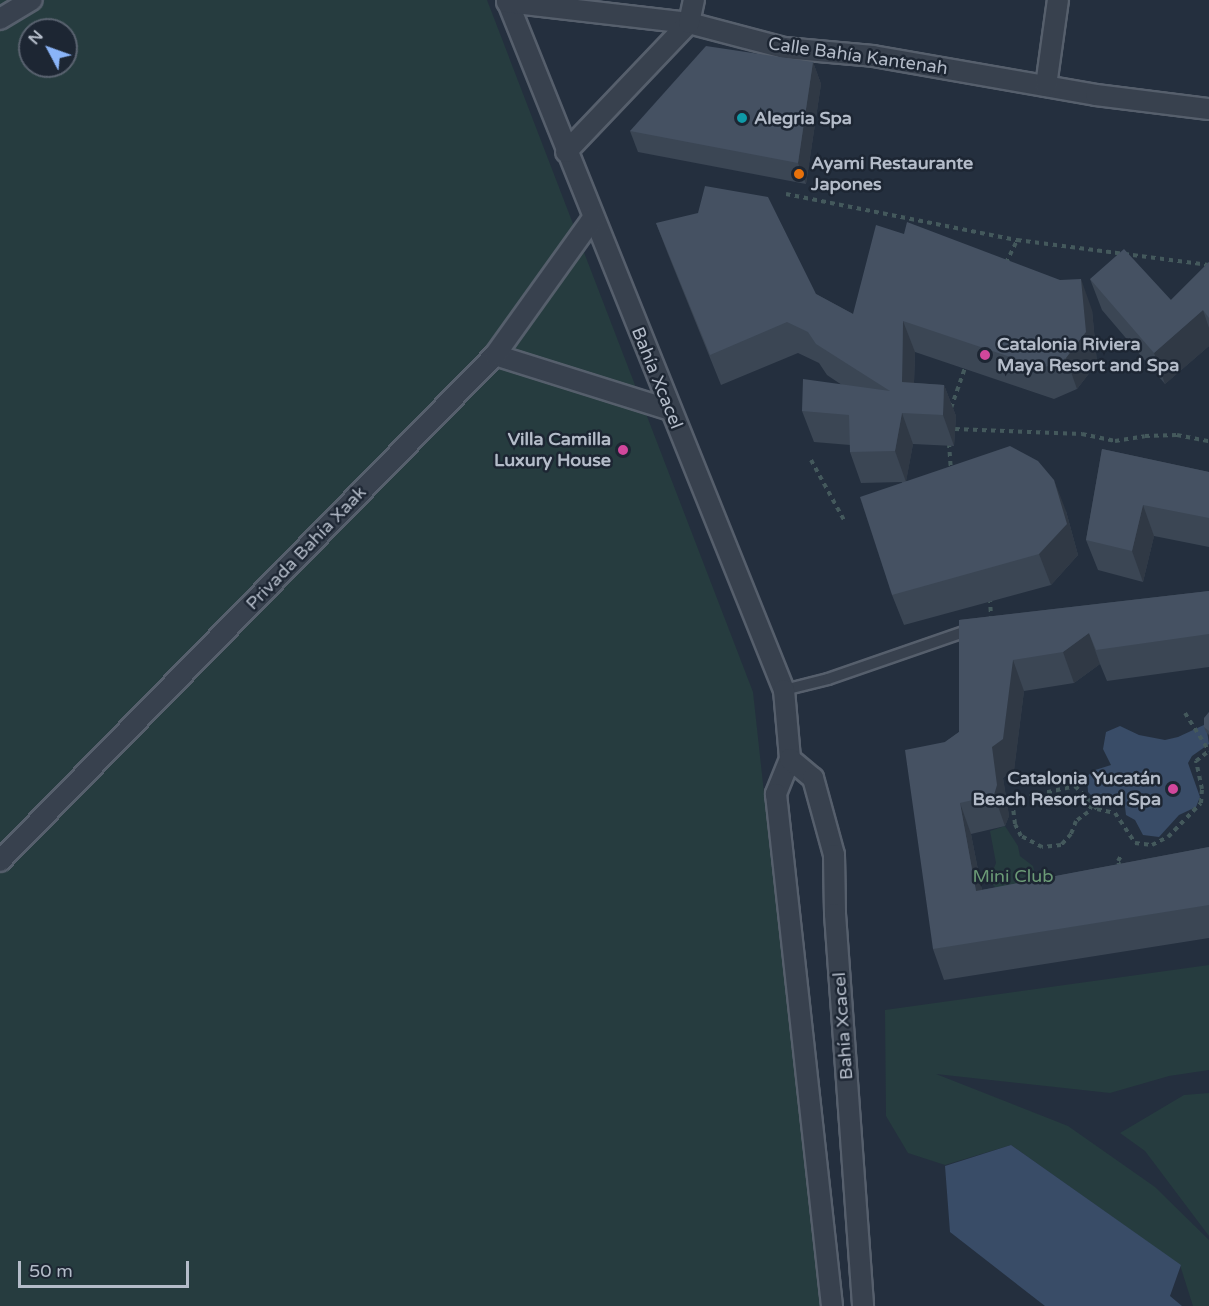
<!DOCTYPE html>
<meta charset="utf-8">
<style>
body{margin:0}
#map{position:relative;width:1209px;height:1306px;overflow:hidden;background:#242f3e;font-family:"Varela Round",sans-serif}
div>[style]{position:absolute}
.green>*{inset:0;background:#263c3f}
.water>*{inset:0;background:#394c67}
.path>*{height:4px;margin-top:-2px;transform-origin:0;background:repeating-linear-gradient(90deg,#44595c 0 4.5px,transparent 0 9px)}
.roads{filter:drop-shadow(2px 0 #565f6c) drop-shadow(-2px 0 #565f6c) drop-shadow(0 2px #565f6c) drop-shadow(0 -2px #565f6c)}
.lane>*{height:10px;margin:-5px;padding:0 5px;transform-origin:5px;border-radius:5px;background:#38414e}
.street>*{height:20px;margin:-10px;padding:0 10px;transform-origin:10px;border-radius:10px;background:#38414e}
.wall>*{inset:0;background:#3b4654}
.shaded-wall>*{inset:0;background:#303945}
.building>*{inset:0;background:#455162}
.dots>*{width:16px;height:16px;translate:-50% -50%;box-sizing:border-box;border:3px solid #1d2633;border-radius:50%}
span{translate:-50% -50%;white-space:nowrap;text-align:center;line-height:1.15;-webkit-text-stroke:5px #1d2633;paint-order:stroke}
.street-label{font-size:18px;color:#b4bcc9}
.poi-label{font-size:18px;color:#b4bcc9;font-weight:700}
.left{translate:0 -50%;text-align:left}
.right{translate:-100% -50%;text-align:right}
.park-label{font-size:18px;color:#6b9a76}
.north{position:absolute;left:18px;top:18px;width:60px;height:60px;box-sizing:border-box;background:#1d2633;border:2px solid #59626f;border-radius:50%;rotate:311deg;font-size:16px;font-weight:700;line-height:24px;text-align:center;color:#b4bcc9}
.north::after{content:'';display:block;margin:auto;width:21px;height:27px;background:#8ab4f8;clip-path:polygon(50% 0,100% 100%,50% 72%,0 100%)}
.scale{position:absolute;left:18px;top:1261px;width:171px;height:27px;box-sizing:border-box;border:3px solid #b4bcc9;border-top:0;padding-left:8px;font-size:18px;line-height:21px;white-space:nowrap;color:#b4bcc9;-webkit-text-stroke:4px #1d2633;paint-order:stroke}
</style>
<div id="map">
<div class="green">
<div style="clip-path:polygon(evenodd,0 0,487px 0,753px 692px,820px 1306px,0 1306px,0 0,30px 30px,66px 30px,66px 66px,30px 66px,30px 30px)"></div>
<div style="clip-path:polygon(1005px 826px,1018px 846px,1020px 856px,1033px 866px,1038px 884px,1000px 892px,993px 885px,991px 875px,996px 863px,990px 831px)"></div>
<div style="clip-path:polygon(1209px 965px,1209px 1070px,1169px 1076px,1110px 1093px,936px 1074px,1068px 1126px,1155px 1187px,1209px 1240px,1209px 1306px,1193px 1306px,1180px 1265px,1011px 1145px,945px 1165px,908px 1153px,886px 1116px,885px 1010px)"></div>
<div style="clip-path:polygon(1209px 1093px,1209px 1236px,1145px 1151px,1120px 1133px,1184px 1095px)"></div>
</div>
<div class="water">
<div style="clip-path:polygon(1206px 724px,1209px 744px,1192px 756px,1188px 763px,1200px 797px,1196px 807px,1179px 815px,1159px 837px,1143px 835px,1135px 820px,1126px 815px,1124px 799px,1106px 802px,1093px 797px,1088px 792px,1087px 777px,1092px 771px,1111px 765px,1103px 749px,1106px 732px,1120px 726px,1139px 735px,1165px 740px,1178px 737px)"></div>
<div style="clip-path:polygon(1011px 1145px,1181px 1265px,1170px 1296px,1182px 1306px,1045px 1306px,950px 1232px,945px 1166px)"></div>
</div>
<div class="path">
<div style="left:786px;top:194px;width:236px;rotate:11.3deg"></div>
<div style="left:1017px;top:240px;width:194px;rotate:7.4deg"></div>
<div style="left:1006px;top:263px;width:25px;rotate:-64deg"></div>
<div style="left:951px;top:408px;width:46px;rotate:-70.8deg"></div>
<div style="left:955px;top:429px;width:127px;rotate:2.3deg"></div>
<div style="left:1082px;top:434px;width:34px;rotate:12deg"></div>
<div style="left:1115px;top:441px;width:30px;rotate:-9deg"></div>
<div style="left:1145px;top:436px;width:32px;rotate:-2deg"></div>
<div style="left:1177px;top:435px;width:33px;rotate:11deg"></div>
<div style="left:949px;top:443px;width:28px;rotate:86deg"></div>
<div style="left:811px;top:460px;width:68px;rotate:61.2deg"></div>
<div style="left:990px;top:598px;width:22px;rotate:87deg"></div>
<div style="left:1185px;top:713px;width:45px;rotate:57.7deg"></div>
<div style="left:1092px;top:805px;width:8px;rotate:120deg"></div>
<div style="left:1088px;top:812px;width:15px;rotate:143deg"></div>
<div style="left:1076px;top:821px;width:14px;rotate:111deg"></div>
<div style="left:1071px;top:834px;width:15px;rotate:132deg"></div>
<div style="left:1061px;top:845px;width:19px;rotate:174deg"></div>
<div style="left:1042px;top:847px;width:24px;rotate:-152deg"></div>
<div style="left:1021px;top:836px;width:13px;rotate:-117deg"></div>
<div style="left:1015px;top:824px;width:24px;rotate:-97deg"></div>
<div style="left:1012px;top:800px;width:65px;rotate:-12.5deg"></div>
<div style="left:1075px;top:786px;width:32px;rotate:46deg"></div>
<div style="left:1097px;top:809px;width:18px;rotate:13deg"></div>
<div style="left:1115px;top:813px;width:36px;rotate:56deg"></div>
<div style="left:1135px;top:843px;width:17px;rotate:7deg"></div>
<div style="left:1152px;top:845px;width:18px;rotate:-27deg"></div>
<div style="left:1168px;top:837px;width:47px;rotate:-45.9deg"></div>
<div style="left:1201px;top:803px;width:14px;rotate:-86deg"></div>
<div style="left:1202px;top:789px;width:29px;rotate:-102deg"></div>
<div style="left:1196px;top:761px;width:16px;rotate:-38deg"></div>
<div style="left:1120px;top:867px;width:6px;rotate:-108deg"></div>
<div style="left:1118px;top:861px;width:6px;rotate:-59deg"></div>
</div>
<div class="roads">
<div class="lane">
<div style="left:784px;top:690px;width:45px;rotate:-14deg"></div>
<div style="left:828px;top:679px;width:152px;rotate:-19.1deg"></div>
</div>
<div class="street">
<div style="left:507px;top:0;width:744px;rotate:68.13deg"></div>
<div style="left:784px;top:690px;width:69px;rotate:85deg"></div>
<div style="left:790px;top:759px;width:38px;rotate:112deg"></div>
<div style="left:776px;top:794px;width:515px;rotate:83.76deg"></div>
<div style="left:507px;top:2px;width:183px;rotate:6.6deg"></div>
<div style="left:689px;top:23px;width:98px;rotate:14.7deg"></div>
<div style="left:784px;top:48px;width:89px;rotate:5.1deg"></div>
<div style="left:873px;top:56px;width:226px;rotate:9.9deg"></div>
<div style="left:1096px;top:95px;width:114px;rotate:7.1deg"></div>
<div style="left:0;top:19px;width:37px;rotate:-31deg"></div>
<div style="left:1046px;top:86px;width:87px;rotate:-82.1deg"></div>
<div style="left:566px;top:152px;width:178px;rotate:-46.4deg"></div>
<div style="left:689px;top:23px;width:24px;rotate:-78deg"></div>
<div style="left:495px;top:355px;width:183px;rotate:17.4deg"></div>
<div style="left:790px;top:759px;width:30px;rotate:40deg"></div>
<div style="left:813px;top:778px;width:80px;rotate:74.7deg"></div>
<div style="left:834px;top:855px;width:59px;rotate:89deg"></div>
<div style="left:835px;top:914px;width:393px;rotate:85.9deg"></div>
<div style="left:0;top:861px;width:708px;rotate:-45.63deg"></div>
<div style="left:495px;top:355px;width:168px;rotate:-54.4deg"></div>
</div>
</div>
<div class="wall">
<div style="clip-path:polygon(813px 62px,821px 84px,806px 184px,638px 152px,630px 131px)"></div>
<div style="clip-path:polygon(656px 223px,816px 294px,853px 314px,1092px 310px,1097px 363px,1077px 389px,1054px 399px,915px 352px,914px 383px,944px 385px,956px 416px,954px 446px,913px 444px,906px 481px,1066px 511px,1078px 555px,1051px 585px,904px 625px,892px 595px,902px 482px,861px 483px,850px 452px,850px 445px,814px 442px,802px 411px,842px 385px,827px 375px,819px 363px,798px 353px,721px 385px,668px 254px)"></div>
<div style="clip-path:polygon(1209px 262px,1209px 346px,1165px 384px,1102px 310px,1090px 279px,1171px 300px)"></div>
<div style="clip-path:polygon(1102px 449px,1209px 472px,1209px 547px,1154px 536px,1143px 582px,1098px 570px,1086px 540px)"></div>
<div style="clip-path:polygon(1209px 591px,1209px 667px,1107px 681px,1100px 664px,1074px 683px,1024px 691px,1014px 770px,1003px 778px,1009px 816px,1005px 826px,971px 834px,982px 890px,1209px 847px,1209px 938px,944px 980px,933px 949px,945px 742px,959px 732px,959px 620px)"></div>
<div style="clip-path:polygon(1209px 712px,1209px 735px,1206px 732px,1204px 727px)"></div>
</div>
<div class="shaded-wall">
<div style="clip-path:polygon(813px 62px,821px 84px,806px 184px,798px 163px)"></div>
<div style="clip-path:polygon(1081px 279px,1092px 310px,1097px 363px,1077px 389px,1066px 358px)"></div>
<div style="clip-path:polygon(1203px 310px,1209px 328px,1209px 346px,1165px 384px,1154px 353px)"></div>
<div style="clip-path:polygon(903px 321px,915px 352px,913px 413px,902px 382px)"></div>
<div style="clip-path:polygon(944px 385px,956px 416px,954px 446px,943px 415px)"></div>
<div style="clip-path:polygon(902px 413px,913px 444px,906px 482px,895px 451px)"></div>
<div style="clip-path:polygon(1054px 480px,1066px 511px,1078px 555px,1051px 585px,1039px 554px)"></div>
<div style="clip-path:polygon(1143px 505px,1154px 536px,1143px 582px,1132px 551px)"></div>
<div style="clip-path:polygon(1089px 633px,1100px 664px,1074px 683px,1063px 652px)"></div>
<div style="clip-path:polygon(1013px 660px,1024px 691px,1014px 770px,1003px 778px,1009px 816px,1005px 826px,994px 795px,992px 747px)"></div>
<div style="clip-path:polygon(960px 803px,971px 834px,988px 922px,976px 891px)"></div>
</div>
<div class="building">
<div style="clip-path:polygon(706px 46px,813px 62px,798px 163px,630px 131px)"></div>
<div style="clip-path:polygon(705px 186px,768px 197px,816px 294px,853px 314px,876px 225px,904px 234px,907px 222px,1060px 280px,1081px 279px,1086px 332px,1066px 358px,1043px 368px,903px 321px,902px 382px,944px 385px,943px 415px,902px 413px,895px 451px,850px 452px,849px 415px,802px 411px,803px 379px,890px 391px,816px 344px,808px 332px,787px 322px,710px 355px,656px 223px,698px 213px)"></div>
<div style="clip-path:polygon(1124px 249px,1171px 300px,1209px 262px,1209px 318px,1203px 310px,1154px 353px,1090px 279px)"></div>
<div style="clip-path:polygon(1010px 446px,1038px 461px,1054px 480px,1067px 524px,1039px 554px,892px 595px,860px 497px)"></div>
<div style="clip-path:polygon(1102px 449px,1209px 472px,1209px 518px,1143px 505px,1132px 551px,1086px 540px)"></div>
<div style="clip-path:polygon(1209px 591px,1209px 634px,1096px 650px,1089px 633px,1063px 652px,1013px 660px,1003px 739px,992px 747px,997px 785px,994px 795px,960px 803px,976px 891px,1209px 847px,1209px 905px,933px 949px,905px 750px,945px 742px,959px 732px,959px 620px)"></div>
<div style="clip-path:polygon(1209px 712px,1209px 731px,1204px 727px,1204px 718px)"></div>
</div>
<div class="dots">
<div style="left:742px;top:118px;background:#0f9aa8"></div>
<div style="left:799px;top:174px;background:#e8710a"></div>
<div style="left:985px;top:355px;background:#d1479c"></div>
<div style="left:623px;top:450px;background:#d1479c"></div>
<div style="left:1173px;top:789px;background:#d1479c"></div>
</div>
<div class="street-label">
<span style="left:858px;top:56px;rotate:8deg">Calle Bahía Kantenah</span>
<span style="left:657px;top:378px;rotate:68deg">Bahía Xcacel</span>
<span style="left:306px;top:548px;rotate:-46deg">Privada Bahía Xaak</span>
<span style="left:843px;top:1026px;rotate:-94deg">Bahía Xcacel</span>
</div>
<div class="poi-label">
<span class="left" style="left:754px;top:118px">Alegria Spa</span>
<span class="left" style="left:811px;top:174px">Ayami Restaurante<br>Japones</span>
<span class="left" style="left:997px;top:355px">Catalonia Riviera<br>Maya Resort and Spa</span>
<span class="right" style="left:611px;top:450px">Villa Camilla<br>Luxury House</span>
<span class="right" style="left:1161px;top:789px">Catalonia Yucatán<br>Beach Resort and Spa</span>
</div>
<div class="park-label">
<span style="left:1013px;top:876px">Mini Club</span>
</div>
<div class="north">N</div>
<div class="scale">50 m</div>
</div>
